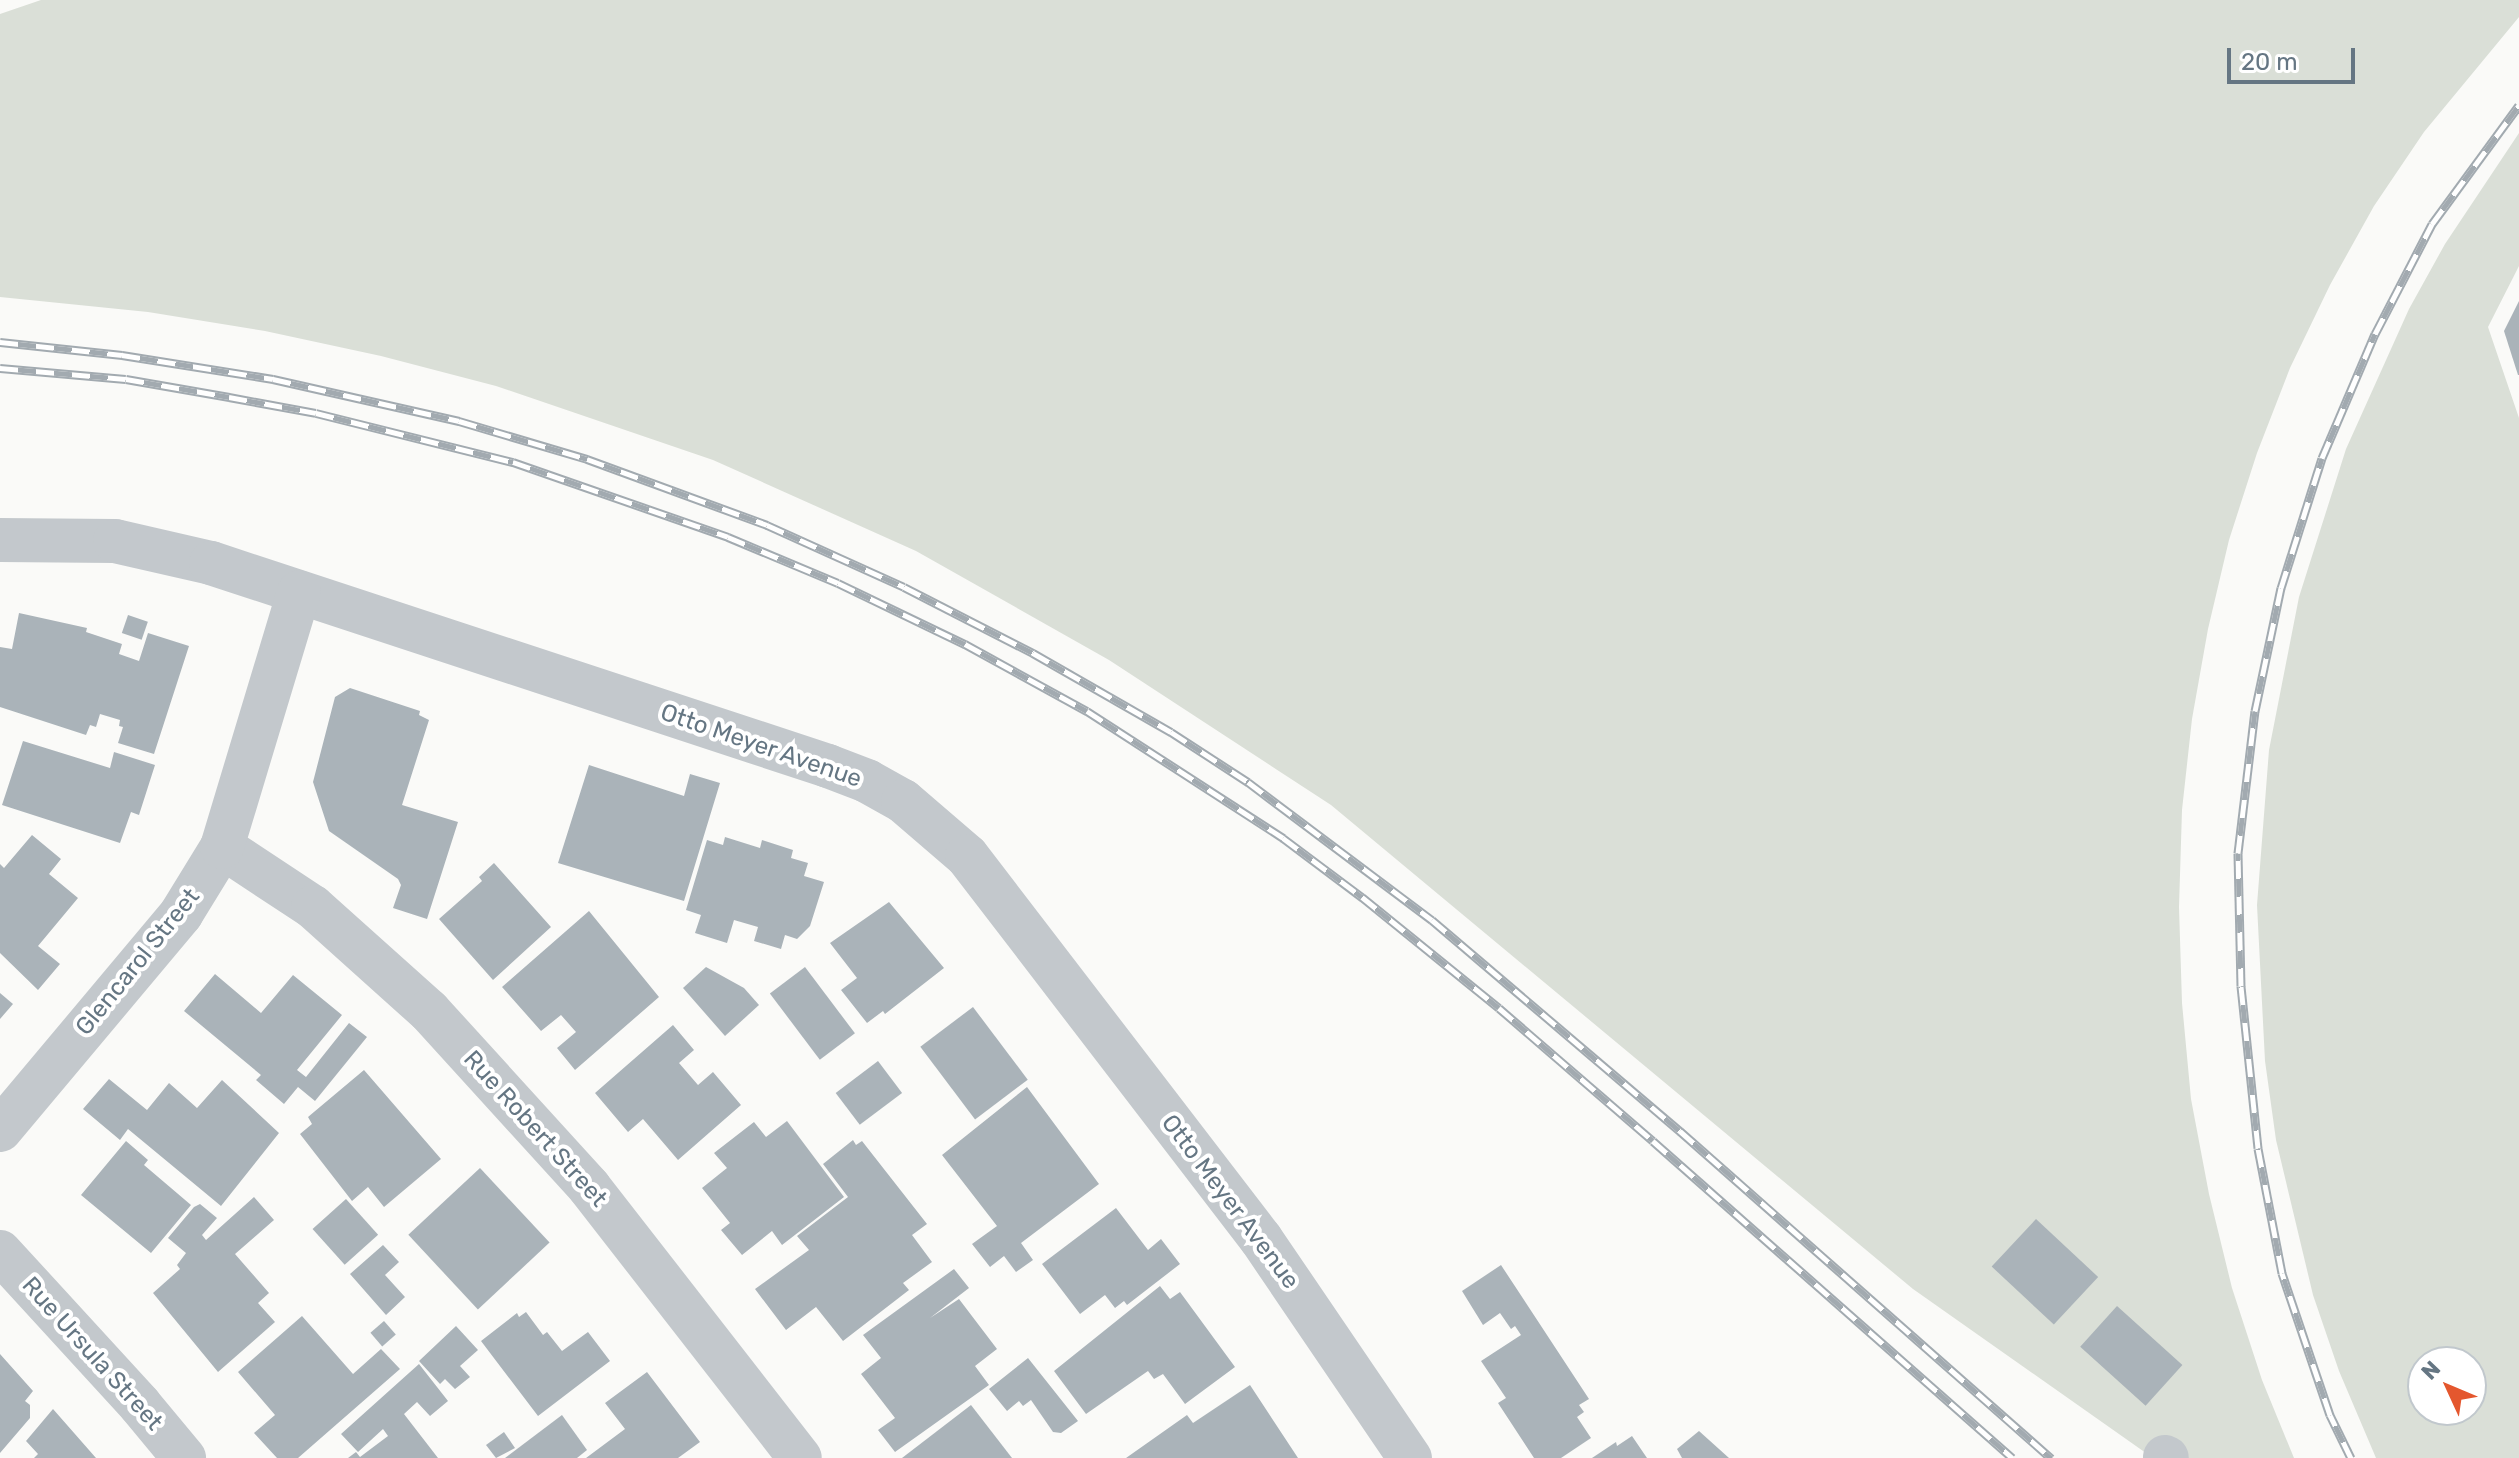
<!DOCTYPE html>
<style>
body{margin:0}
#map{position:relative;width:2519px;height:1458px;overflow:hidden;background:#fafaf8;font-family:Rubik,sans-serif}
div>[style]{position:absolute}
.green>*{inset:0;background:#dadfd7}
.building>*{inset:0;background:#aab3b9;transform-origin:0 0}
.minor>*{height:44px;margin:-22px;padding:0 22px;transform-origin:22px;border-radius:22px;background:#c3c8cc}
.rail>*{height:9px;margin-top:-4.5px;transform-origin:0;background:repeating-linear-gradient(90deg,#fff 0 18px,#a2aab0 0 36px);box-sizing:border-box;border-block:2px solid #a2aab0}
span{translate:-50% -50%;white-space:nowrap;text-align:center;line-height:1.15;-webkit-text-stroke:8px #fff;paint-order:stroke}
.street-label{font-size:24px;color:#657683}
.north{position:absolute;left:2407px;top:1346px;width:80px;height:80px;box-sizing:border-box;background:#fff;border:2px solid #c1c8cd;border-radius:50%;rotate:314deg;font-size:22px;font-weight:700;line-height:32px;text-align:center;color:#657683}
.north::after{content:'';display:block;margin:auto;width:28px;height:36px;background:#e4572e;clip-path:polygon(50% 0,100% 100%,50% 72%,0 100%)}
.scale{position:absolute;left:2227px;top:48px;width:128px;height:36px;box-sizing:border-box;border:4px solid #657683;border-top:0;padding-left:10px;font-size:24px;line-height:28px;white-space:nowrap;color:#657683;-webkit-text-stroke:6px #fff;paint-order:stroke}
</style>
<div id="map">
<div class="green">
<div style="clip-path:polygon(41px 0,2519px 0,2519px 17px,2424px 132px,2374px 206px,2330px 285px,2290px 368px,2257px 453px,2229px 540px,2208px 629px,2192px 719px,2182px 810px,2179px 907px,2182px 1003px,2191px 1099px,2209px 1194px,2232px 1288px,2262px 1380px,2294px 1458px,2153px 1458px,1913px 1289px,1331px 805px,1109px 660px,916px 551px,713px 460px,496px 386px,381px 356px,265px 331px,148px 312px,0 297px,0 14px)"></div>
<div style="clip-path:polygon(evenodd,2519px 133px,2519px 266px,2488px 327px,2519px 418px,2519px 1458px,2376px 1458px,2339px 1371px,2313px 1295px,2276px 1140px,2265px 1061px,2257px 905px,2269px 750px,2299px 597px,2346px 449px,2409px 309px,2445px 244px,2519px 133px,2471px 1362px,2471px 1410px,2423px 1410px,2423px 1362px,2471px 1362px)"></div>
</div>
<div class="building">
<div style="clip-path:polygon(2519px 301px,2519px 375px,2518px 375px,2504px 331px)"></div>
<div style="clip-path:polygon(19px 613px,87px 628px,86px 632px,122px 644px,119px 654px,139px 661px,148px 633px,189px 646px,154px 754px,118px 743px,123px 727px,119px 726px,120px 720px,100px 714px,96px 727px,90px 725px,86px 735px,0 707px,0 647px,12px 649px)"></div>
<div style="left:128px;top:615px;width:21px;height:19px;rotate:19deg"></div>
<div style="clip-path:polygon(350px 688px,420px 711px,419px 715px,429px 720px,402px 805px,458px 822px,427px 919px,393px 908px,401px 885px,398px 879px,329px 831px,313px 782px,335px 697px)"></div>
<div style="clip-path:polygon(23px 741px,110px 768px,114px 752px,155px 765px,139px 815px,131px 812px,120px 843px,2px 805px)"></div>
<div style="clip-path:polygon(589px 765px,684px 796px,690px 774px,720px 783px,684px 901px,558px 863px)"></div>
<div style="clip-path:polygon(32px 835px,61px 859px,49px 874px,78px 898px,38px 946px,60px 964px,38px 990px,0 953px,0 864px,4px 868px)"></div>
<div style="clip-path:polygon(725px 837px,760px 848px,762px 840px,793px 850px,791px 858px,808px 863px,804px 876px,824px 882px,810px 926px,797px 939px,785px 935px,781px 949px,754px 941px,758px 927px,734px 920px,727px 943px,695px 933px,701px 915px,686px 910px,707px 840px,723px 845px)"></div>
<div style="clip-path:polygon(494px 863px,551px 927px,493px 980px,439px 919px,482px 881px,479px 877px)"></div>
<div style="clip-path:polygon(889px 902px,944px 968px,885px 1014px,883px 1011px,867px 1023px,841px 990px,857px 978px,830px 943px)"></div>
<div style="clip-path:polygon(589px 911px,659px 997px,575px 1070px,557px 1048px,576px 1032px,561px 1015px,541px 1031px,502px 987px)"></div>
<div style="clip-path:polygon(706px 967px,744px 988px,759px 1005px,725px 1036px,683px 988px)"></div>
<div style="left:805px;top:967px;width:83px;height:44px;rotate:53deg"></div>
<div style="clip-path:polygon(215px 974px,261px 1013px,293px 975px,342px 1015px,297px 1070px,306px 1077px,349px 1023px,367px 1037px,315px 1101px,298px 1087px,284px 1104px,256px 1080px,261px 1075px,184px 1011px)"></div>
<div style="clip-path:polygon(0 993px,13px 1004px,0 1019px)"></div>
<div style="left:973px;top:1007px;width:91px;height:66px;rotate:53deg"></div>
<div style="clip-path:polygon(673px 1025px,694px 1050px,679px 1063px,698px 1085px,713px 1072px,741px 1105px,678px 1160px,643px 1119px,628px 1132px,595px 1093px)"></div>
<div style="left:878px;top:1061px;width:40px;height:53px;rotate:53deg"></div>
<div style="clip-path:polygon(364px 1070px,441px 1159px,384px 1207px,368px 1187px,352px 1201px,300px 1134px,312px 1124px,308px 1117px)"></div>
<div style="clip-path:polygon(109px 1079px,147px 1110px,169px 1083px,197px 1108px,222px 1080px,279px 1133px,221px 1206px,128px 1129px,120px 1140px,83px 1109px)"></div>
<div style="clip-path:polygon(1027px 1087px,1099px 1184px,1021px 1243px,1033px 1260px,1016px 1272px,1004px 1256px,990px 1267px,972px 1244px,997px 1226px,942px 1155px)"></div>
<div style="clip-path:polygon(787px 1121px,844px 1197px,782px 1245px,772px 1231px,742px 1255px,721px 1230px,730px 1223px,702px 1188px,727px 1168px,714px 1153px,754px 1122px,766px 1137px)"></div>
<div style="clip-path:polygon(853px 1140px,856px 1145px,862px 1141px,927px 1224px,912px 1235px,932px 1262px,903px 1283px,909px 1290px,843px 1341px,816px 1307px,786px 1330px,755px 1289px,809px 1250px,797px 1236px,848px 1197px,823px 1164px)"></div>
<div style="clip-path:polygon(126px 1141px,148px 1160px,144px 1165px,191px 1205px,151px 1253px,81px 1195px)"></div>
<div style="left:480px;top:1168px;width:102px;height:98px;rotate:47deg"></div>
<div style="clip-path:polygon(254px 1197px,274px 1220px,235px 1254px,269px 1293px,258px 1303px,275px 1322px,218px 1372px,153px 1293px,180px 1269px,177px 1265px,186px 1253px,168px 1238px,194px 1207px,200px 1204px,217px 1218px,202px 1235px,206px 1240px)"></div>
<div style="left:346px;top:1199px;width:48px;height:45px;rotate:48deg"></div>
<div style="clip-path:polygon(1116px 1208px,1148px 1250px,1161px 1239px,1180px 1264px,1127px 1305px,1124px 1301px,1115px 1308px,1105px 1295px,1080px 1314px,1042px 1264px)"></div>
<div style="left:2036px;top:1219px;width:85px;height:65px;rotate:43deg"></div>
<div style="clip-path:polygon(383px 1245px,399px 1262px,385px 1275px,405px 1297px,386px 1315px,350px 1274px)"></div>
<div style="clip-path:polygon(1501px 1265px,1589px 1399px,1579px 1405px,1584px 1412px,1577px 1417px,1591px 1438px,1561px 1458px,1534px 1458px,1498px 1403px,1506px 1398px,1481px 1361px,1521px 1335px,1515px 1326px,1511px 1329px,1500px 1313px,1483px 1325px,1462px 1291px)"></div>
<div style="clip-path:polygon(954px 1269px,969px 1288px,930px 1318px,959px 1299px,997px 1349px,975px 1366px,989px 1385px,895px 1452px,878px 1430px,895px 1418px,861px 1374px,881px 1358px,863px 1335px)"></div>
<div style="clip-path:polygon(1160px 1286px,1170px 1299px,1180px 1292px,1235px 1367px,1185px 1404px,1163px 1374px,1154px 1379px,1148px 1371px,1086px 1414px,1054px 1371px)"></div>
<div style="left:2117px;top:1306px;width:88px;height:55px;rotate:42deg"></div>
<div style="clip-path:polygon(526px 1312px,543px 1335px,547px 1332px,562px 1351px,588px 1332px,610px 1361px,538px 1416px,481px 1341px,517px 1313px,519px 1317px)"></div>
<div style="clip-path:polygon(302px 1316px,353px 1374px,381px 1349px,400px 1369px,298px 1458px,277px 1458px,254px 1433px,275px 1415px,238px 1372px)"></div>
<div style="left:384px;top:1321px;width:18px;height:18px;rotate:49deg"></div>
<div style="clip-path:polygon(456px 1326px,478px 1350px,460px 1366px,470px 1377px,455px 1389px,445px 1379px,440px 1384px,419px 1361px)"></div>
<div style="clip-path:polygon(0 1354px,33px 1391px,25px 1401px,30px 1405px,30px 1418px,0 1453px)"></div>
<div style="clip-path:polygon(1028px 1358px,1078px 1421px,1061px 1433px,1053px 1432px,1031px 1400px,1023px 1406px,1019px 1401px,1007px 1411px,989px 1389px)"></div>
<div style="clip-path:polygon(419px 1364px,448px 1401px,430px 1416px,417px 1402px,404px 1414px,438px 1458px,348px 1458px,356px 1452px,360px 1457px,388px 1436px,383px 1429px,358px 1452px,341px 1434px)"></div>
<div style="clip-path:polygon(647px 1372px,700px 1442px,678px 1458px,586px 1458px,625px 1429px,605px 1403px)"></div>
<div style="clip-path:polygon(1250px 1385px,1298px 1458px,1126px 1458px,1187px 1415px,1193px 1423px)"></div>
<div style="clip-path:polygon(971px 1405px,1012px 1458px,902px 1458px)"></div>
<div style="clip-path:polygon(53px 1409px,96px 1458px,34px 1458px,38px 1454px,26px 1441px)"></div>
<div style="clip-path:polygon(562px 1415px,587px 1450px,577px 1458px,505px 1458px)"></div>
<div style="clip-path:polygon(1699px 1431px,1729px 1458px,1682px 1458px,1677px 1449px)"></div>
<div style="clip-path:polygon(504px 1432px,515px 1448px,496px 1458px,486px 1445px)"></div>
<div style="clip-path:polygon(1632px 1436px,1647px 1458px,1592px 1458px,1616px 1442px,1617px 1446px)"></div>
</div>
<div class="minor">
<div style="left:0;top:540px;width:115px;rotate:0.5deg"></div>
<div style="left:115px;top:541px;width:98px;rotate:12.9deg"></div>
<div style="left:211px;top:563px;width:650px;rotate:18.21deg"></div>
<div style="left:828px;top:766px;width:42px;rotate:21deg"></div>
<div style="left:867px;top:781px;width:41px;rotate:29.1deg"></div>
<div style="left:903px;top:801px;width:84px;rotate:40.7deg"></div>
<div style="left:967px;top:856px;width:483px;rotate:52.5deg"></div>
<div style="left:1261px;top:1239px;width:265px;rotate:55.8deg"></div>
<div style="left:222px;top:847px;width:109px;rotate:33.4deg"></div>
<div style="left:313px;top:907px;width:156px;rotate:41.9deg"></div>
<div style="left:429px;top:1011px;width:238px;rotate:47.7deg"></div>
<div style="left:589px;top:1187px;width:343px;rotate:52.1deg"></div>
<div style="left:0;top:1130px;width:282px;rotate:-50deg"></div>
<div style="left:181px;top:914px;width:79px;rotate:-58.5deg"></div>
<div style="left:222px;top:847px;width:266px;rotate:-73.2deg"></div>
<div style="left:0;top:1252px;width:207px;rotate:47.5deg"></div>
<div style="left:140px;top:1405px;width:69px;rotate:50.3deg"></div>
<div style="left:2165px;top:1457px;width:2px;rotate:27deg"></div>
</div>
<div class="rail">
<div style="left:0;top:342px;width:123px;rotate:6.1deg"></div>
<div style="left:122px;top:355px;width:153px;rotate:9deg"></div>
<div style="left:273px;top:379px;width:191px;rotate:12.7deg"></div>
<div style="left:459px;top:421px;width:134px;rotate:16.5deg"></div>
<div style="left:587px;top:459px;width:192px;rotate:20.1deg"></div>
<div style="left:767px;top:525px;width:150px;rotate:24.3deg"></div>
<div style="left:904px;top:587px;width:145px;rotate:27.1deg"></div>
<div style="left:1033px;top:653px;width:159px;rotate:29.8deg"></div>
<div style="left:1171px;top:732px;width:92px;rotate:33deg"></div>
<div style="left:1248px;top:782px;width:230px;rotate:36.9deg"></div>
<div style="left:1432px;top:920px;width:326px;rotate:40.4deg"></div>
<div style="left:1680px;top:1131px;width:495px;rotate:41.4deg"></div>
<div style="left:0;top:368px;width:126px;rotate:5deg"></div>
<div style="left:126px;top:379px;width:105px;rotate:9.9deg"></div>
<div style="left:229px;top:397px;width:88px;rotate:10.4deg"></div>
<div style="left:316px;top:413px;width:203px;rotate:14deg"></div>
<div style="left:513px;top:462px;width:228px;rotate:19.2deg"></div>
<div style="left:728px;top:537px;width:119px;rotate:22.7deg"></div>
<div style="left:838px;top:583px;width:141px;rotate:25.7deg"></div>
<div style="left:965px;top:644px;width:139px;rotate:28.8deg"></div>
<div style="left:1087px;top:711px;width:234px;rotate:32.9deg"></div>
<div style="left:1283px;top:838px;width:99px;rotate:36.8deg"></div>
<div style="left:1362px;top:897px;width:176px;rotate:39deg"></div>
<div style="left:1499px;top:1008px;width:203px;rotate:40.8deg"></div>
<div style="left:1653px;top:1141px;width:479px;rotate:41.4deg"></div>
<div style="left:2351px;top:1458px;width:48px;rotate:-116deg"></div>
<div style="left:2330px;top:1415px;width:150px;rotate:-108.7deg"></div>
<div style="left:2282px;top:1273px;width:127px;rotate:-100.9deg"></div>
<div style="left:2258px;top:1148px;width:163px;rotate:-96deg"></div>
<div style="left:2241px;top:986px;width:133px;rotate:-91.3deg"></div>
<div style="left:2238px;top:853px;width:143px;rotate:-83.2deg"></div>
<div style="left:2255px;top:711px;width:126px;rotate:-78.1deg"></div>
<div style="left:2281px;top:588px;width:136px;rotate:-72.5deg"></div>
<div style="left:2322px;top:458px;width:135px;rotate:-66.9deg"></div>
<div style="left:2375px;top:334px;width:124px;rotate:-62.6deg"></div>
<div style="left:2432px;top:224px;width:147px;rotate:-53.8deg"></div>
</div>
<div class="street-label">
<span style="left:761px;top:746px;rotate:19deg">Otto Meyer Avenue</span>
<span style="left:138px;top:962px;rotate:-51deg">Glencarol Street</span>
<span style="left:535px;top:1129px;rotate:48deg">Rue Robert Street</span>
<span style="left:1230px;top:1202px;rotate:53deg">Otto Meyer Avenue</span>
<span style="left:92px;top:1354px;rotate:48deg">Rue Ursula Street</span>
</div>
<div class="north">N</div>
<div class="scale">20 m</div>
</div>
